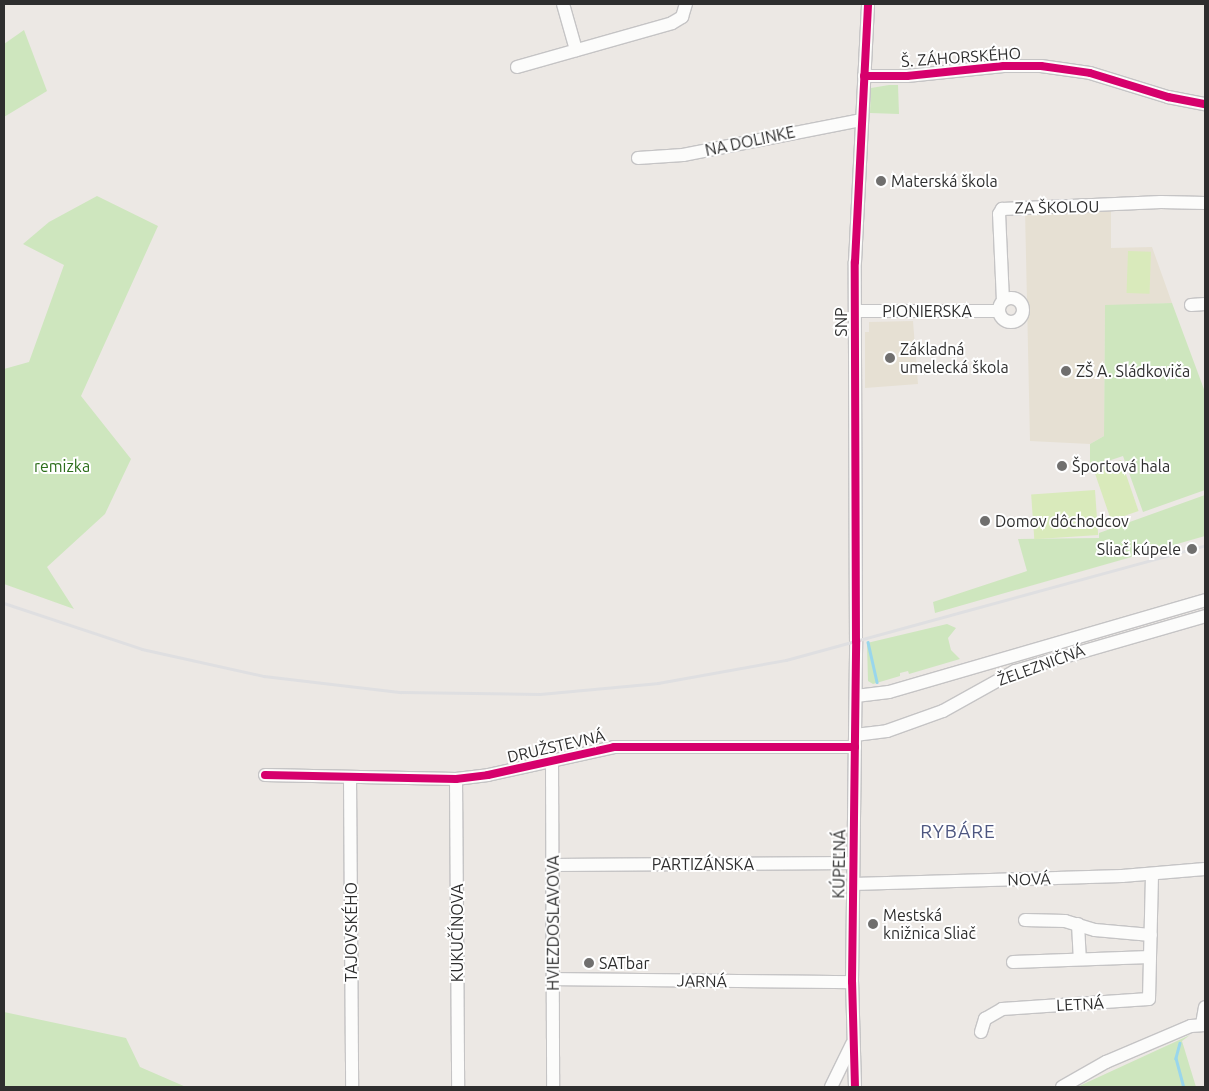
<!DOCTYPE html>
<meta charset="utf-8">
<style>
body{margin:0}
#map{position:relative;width:1209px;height:1091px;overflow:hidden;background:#ece8e4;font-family:Ubuntu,sans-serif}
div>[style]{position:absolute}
.education>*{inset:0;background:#e6e0d3}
.green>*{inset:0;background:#cee6be}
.pitch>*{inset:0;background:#d9eabb;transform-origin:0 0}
.stream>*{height:2.5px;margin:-1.25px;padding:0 1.25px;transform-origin:1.25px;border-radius:1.25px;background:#99d6ec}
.roads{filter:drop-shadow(1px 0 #c5c4c5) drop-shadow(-1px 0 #c5c4c5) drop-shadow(0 1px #c5c4c5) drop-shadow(0 -1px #c5c4c5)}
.minor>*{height:12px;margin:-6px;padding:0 6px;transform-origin:6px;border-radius:6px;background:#fcfcfb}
.minor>.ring{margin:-6px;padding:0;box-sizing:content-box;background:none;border:12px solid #fcfcfb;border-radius:50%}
.rail>*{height:2.5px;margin:-1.25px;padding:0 1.25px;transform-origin:1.25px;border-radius:1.25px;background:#dfdfe1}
.cycleway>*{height:8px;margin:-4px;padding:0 4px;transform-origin:4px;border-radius:4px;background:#d6006c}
.dots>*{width:14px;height:14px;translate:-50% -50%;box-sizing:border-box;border:2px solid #fff;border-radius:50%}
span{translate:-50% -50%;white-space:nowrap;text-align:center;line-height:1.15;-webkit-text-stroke:4px #fff;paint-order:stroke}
.street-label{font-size:16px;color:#2e2e2e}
.poi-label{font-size:16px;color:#2e2e2e}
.left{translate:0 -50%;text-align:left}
.right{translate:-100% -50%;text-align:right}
.park-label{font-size:16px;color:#2c6e1b}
.quarter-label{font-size:19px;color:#4d5680;letter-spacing:1px}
.frame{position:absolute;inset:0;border:5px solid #2e2e2e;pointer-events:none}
</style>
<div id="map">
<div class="education">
<div style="clip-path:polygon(1025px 210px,1111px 210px,1111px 248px,1152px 247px,1172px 303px,1105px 306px,1104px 436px,1090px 444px,1030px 441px)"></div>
<div style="clip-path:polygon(913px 321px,918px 384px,865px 388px,865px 332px,869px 332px,869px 322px)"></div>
</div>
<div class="green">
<div style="clip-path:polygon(24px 30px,47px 91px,4px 117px,4px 44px)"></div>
<div style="clip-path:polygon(889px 85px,898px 85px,899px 114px,870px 113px,871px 88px)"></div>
<div style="clip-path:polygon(97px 196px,158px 226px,81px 396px,131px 459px,105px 514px,47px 567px,74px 609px,4px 584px,4px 369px,29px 362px,64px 265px,23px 244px,49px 222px)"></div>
<div style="clip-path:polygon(1172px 303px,1205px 392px,1205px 490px,1143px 512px,1123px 456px,1090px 467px,1090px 444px,1104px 436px,1105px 305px)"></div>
<div style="clip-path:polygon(1205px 495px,1205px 536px,935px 613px,933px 602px,1027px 571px,1018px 539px,1099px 538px,1099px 533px)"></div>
<div style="clip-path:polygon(947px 624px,956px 628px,948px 638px,951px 650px,960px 659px,909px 674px,908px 671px,900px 673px,900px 676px,873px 684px,868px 681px,867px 643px)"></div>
<div style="clip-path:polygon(4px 1012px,126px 1038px,140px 1067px,186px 1087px,4px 1087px)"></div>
<div style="clip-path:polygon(1190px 1035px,1182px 1041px,1196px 1087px,1077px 1087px)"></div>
</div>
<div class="pitch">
<div style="left:1128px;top:251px;width:23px;height:42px;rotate:2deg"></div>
<div style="left:1121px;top:460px;width:54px;height:29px;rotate:71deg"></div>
<div style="left:1095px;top:490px;width:45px;height:64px;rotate:86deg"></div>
</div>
<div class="stream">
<div style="left:868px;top:642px;width:41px;rotate:77.3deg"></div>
<div style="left:1180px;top:1043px;width:16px;rotate:105deg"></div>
<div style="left:1176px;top:1058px;width:30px;rotate:75deg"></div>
</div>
<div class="roads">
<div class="minor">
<div style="left:563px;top:4px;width:48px;rotate:74.2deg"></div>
<div style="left:517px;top:67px;width:161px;rotate:-15.8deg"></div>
<div style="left:672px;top:23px;width:12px;rotate:-31deg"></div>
<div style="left:682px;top:17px;width:14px;rotate:-73deg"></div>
<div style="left:864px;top:76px;width:43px"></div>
<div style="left:907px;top:76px;width:97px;rotate:-5.9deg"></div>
<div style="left:1003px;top:66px;width:38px"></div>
<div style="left:1041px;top:66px;width:49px;rotate:8.1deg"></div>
<div style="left:1090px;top:73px;width:82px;rotate:17.1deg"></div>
<div style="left:1168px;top:97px;width:38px;rotate:11deg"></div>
<div style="left:638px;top:158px;width:45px;rotate:-3.8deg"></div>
<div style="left:683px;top:155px;width:181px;rotate:-11.1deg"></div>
<div class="ring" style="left:999px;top:298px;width:12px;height:12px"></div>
<div style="left:1003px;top:301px;width:87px;rotate:-92.6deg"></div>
<div style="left:999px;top:214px;width:6px;rotate:-59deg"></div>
<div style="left:1002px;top:209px;width:159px;rotate:-2.5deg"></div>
<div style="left:1161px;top:202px;width:44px;rotate:1.3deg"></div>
<div style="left:1191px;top:305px;width:14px;rotate:-4deg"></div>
<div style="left:855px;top:311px;width:144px"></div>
<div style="left:856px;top:696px;width:33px;rotate:-7deg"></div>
<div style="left:889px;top:692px;width:329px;rotate:-16.2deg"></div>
<div style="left:855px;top:735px;width:32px;rotate:-7deg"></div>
<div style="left:887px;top:731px;width:59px;rotate:-19.7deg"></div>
<div style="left:943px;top:711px;width:82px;rotate:-29.1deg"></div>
<div style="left:1015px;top:671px;width:198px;rotate:-16.1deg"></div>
<div style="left:552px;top:759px;width:328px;rotate:89.8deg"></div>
<div style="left:265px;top:775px;width:191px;rotate:1.2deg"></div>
<div style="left:456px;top:779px;width:32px;rotate:-7deg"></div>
<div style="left:488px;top:775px;width:129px;rotate:-12.5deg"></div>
<div style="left:614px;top:747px;width:241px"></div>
<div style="left:350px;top:777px;width:310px;rotate:89.6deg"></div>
<div style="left:456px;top:779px;width:308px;rotate:89.6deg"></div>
<div style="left:553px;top:865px;width:300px;rotate:-0.4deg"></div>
<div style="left:853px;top:884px;width:269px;rotate:-1.7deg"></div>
<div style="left:1122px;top:876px;width:83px;rotate:-4.8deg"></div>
<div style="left:1025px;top:920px;width:40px;rotate:1.4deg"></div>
<div style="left:1065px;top:921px;width:31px;rotate:17deg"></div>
<div style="left:1095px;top:930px;width:56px;rotate:5.1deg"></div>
<div style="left:1078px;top:924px;width:35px;rotate:87deg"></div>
<div style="left:1013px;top:962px;width:137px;rotate:-2.1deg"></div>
<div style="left:1150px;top:957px;width:83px;rotate:-88.6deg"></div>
<div style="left:552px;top:979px;width:300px;rotate:0.6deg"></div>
<div style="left:1202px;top:1024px;width:17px;rotate:-80deg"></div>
<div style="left:981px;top:1032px;width:14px;rotate:-73deg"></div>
<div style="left:985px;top:1019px;width:20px;rotate:-30deg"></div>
<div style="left:1002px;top:1009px;width:147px;rotate:-3.9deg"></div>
<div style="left:1149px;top:999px;width:42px;rotate:-88.6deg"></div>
<div style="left:831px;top:1087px;width:48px;rotate:-64deg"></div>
<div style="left:855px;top:1087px;width:105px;rotate:-91.6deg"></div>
<div style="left:852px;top:982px;width:341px;rotate:-89.3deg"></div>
<div style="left:856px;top:641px;width:379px;rotate:-90.2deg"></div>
<div style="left:855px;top:262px;width:258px;rotate:-87.1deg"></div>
<div style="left:1062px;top:1087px;width:51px;rotate:-29.6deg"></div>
<div style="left:1106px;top:1062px;width:92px;rotate:-23deg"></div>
<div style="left:1191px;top:1026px;width:14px;rotate:-4deg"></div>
</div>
</div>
<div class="rail">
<div style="left:4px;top:603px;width:145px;rotate:18.4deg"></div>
<div style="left:142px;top:649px;width:125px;rotate:12.5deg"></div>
<div style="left:264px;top:676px;width:138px;rotate:6.7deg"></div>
<div style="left:401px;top:692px;width:139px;rotate:0.8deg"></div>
<div style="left:540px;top:694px;width:119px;rotate:-5.3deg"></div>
<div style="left:658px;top:683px;width:130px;rotate:-10.2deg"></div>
<div style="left:786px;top:660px;width:434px;rotate:-15.3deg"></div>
</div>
<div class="cycleway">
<div style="left:864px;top:76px;width:43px"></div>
<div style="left:907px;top:76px;width:97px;rotate:-5.9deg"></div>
<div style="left:1003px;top:66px;width:38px"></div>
<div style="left:1041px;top:66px;width:49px;rotate:8.1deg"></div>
<div style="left:1090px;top:73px;width:82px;rotate:17.1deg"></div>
<div style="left:1168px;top:97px;width:38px;rotate:11deg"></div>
<div style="left:265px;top:775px;width:191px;rotate:1.2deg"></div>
<div style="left:456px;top:779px;width:32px;rotate:-7deg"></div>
<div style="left:488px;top:775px;width:129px;rotate:-12.5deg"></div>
<div style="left:614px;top:747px;width:241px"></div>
<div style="left:855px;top:1087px;width:105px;rotate:-91.6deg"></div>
<div style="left:852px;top:982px;width:341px;rotate:-89.3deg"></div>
<div style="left:856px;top:641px;width:379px;rotate:-90.2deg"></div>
<div style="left:855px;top:262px;width:258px;rotate:-87.1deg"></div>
</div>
<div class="dots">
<div style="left:881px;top:181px;background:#706f6e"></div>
<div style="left:890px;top:358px;background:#706f6e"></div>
<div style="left:1066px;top:371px;background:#706f6e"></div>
<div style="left:1062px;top:466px;background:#706f6e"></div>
<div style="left:985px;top:521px;background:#706f6e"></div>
<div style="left:1192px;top:549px;background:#706f6e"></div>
<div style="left:873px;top:924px;background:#706f6e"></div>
<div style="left:589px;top:963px;background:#706f6e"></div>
</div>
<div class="street-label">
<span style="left:961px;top:57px;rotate:-4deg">Š. ZÁHORSKÉHO</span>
<span style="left:750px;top:141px;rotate:-12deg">NA DOLINKE</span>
<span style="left:1057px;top:207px;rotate:-1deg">ZA ŠKOLOU</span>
<span style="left:927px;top:311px">PIONIERSKA</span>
<span style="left:841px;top:322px;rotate:-90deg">SNP</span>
<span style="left:1041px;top:665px;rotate:-20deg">ŽELEZNIČNÁ</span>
<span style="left:556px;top:746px;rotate:-13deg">DRUŽSTEVNÁ</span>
<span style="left:703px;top:864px">PARTIZÁNSKA</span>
<span style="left:839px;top:864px;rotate:-89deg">KÚPEĽNÁ</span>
<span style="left:1029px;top:879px;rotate:-2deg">NOVÁ</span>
<span style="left:553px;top:923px;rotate:-90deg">HVIEZDOSLAVOVA</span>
<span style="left:351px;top:932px;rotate:-90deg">TAJOVSKÉHO</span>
<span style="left:457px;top:933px;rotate:-90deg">KUKUČÍNOVA</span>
<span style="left:702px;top:981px;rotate:1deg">JARNÁ</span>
<span style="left:1080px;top:1004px;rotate:-3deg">LETNÁ</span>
</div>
<div class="poi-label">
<span class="left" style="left:891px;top:181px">Materská škola</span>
<span class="left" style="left:900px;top:358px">Základná<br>umelecká škola</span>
<span class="left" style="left:1076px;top:371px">ZŠ A. Sládkoviča</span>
<span class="left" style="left:1072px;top:466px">Športová hala</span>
<span class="left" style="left:995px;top:521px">Domov dôchodcov</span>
<span class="right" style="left:1181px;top:549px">Sliač kúpele</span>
<span class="left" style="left:883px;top:924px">Mestská<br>knižnica Sliač</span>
<span class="left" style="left:599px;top:963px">SATbar</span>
</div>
<div class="park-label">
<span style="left:62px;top:466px">remizka</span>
</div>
<div class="quarter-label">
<span style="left:958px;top:832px">RYBÁRE</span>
</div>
<div class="frame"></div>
</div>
